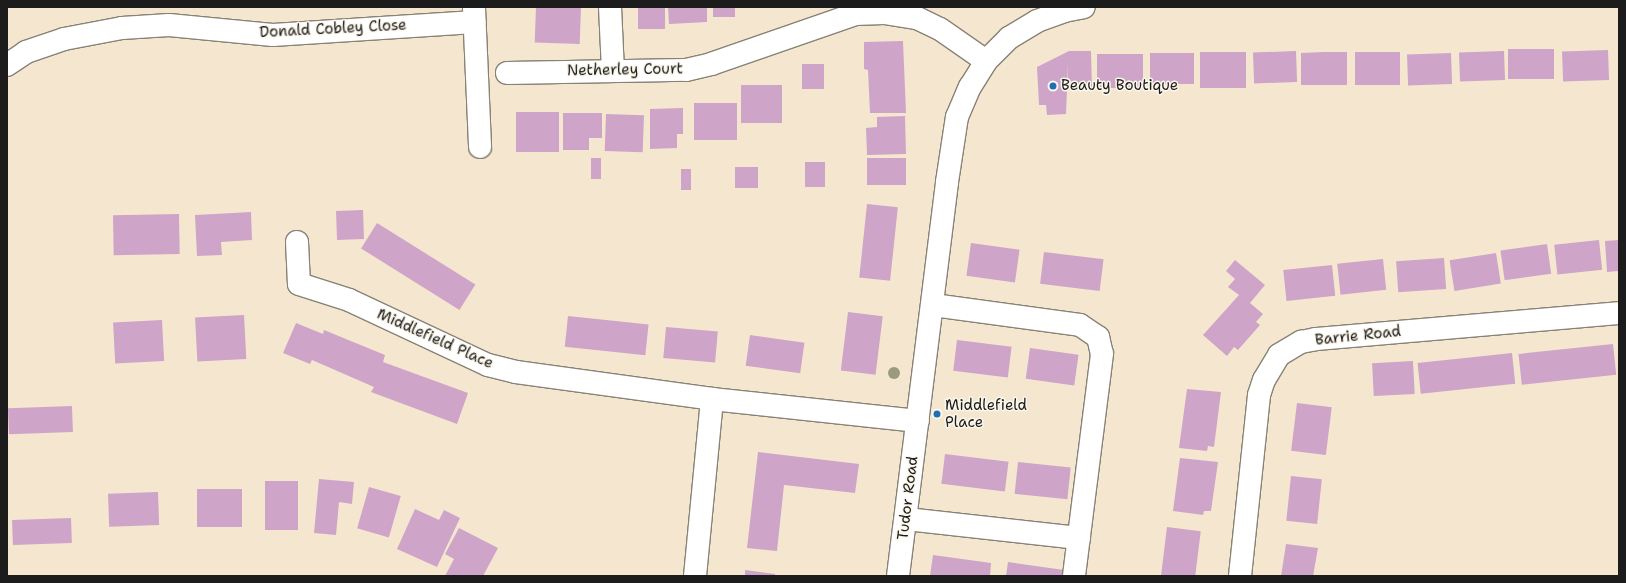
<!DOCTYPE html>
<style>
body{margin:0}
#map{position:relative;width:1626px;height:583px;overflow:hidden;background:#f5e7cf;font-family:"Shantell Sans",sans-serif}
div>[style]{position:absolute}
.building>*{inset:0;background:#cea4c9;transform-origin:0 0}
.roads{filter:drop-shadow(1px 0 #888276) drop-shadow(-1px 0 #888276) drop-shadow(0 1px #888276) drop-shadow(0 -1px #888276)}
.minor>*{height:22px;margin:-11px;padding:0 11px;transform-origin:11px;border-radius:11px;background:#fff}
.trees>*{width:12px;height:12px;margin:-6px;border-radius:50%;background:#999b7f}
.dots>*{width:11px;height:11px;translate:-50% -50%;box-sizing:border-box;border:2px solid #fbf7ec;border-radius:50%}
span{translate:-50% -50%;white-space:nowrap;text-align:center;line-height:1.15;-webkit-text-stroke:3px #fbf7ec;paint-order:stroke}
.street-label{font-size:15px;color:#1c1c1c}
.poi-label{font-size:15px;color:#1c1c1c}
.left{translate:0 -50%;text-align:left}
.frame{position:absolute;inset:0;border:8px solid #1c1c1c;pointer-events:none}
</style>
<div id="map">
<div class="building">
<div style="left:581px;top:7px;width:37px;height:45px;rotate:92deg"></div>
<div style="left:638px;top:7px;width:27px;height:22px"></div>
<div style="clip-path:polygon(668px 7px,707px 7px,707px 22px,669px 24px)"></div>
<div style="left:713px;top:7px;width:22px;height:10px"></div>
<div style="clip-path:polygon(903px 41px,906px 113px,870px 113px,868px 70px,864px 69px,864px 42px)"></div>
<div style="left:1554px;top:49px;width:30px;height:46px;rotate:90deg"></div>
<div style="left:1608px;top:50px;width:30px;height:46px;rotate:88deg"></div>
<div style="clip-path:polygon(1069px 51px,1091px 51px,1092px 89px,1068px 89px,1068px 64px,1066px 114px,1047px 115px,1046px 105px,1039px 105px,1037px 67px)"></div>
<div style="left:1296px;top:51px;width:31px;height:43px;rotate:88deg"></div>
<div style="left:1504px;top:51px;width:29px;height:45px;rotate:88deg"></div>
<div style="left:1200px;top:52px;width:46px;height:36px"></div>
<div style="clip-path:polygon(1324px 52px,1347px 52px,1347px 85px,1301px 85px,1301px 53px)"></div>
<div style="left:1400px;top:52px;width:33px;height:45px;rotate:90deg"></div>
<div style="left:1150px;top:53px;width:44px;height:31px"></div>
<div style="left:1451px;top:53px;width:31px;height:44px;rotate:88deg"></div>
<div style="left:1143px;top:54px;width:34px;height:46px;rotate:90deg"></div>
<div style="left:824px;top:64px;width:25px;height:22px;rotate:90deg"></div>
<div style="left:782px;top:85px;width:38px;height:41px;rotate:90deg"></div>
<div style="left:737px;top:103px;width:37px;height:43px;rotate:90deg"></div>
<div style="clip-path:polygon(683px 108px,683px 134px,677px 134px,677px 148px,650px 149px,650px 109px)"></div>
<div style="left:516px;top:112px;width:43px;height:40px"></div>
<div style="clip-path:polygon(563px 113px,602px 113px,602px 138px,589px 138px,589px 150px,563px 150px)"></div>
<div style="left:606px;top:114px;width:38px;height:37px;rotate:2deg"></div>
<div style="clip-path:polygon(905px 116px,906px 154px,867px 155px,866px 128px,877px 127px,877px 117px)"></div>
<div style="left:591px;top:158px;width:10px;height:21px"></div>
<div style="left:867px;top:158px;width:39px;height:27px"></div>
<div style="left:805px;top:162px;width:20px;height:25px"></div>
<div style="left:735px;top:167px;width:23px;height:21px"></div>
<div style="left:681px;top:169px;width:10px;height:21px"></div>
<div style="left:867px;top:204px;width:31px;height:74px;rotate:6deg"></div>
<div style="left:363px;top:210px;width:29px;height:27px;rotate:88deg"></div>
<div style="clip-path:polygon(251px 212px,252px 240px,221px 242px,222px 255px,197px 256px,195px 215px)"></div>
<div style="left:179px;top:214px;width:40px;height:66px;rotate:89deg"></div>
<div style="left:377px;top:223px;width:116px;height:30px;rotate:32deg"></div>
<div style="left:1599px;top:240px;width:30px;height:45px;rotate:84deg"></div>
<div style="clip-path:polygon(1619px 240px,1619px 271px,1607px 272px,1605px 241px)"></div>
<div style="left:971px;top:243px;width:49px;height:33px;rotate:8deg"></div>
<div style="left:1547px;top:244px;width:30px;height:47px;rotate:82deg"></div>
<div style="left:1044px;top:252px;width:60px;height:32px;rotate:7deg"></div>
<div style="left:1496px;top:253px;width:31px;height:47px;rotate:81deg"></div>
<div style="left:1444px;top:258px;width:31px;height:48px;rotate:86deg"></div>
<div style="left:1383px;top:259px;width:31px;height:46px;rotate:84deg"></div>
<div style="clip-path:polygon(1235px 260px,1265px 285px,1250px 303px,1263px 314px,1256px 322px,1260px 325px,1238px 350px,1234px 347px,1227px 356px,1203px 335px,1239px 295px,1228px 287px,1235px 279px,1226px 271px)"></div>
<div style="left:1332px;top:265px;width:31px;height:49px;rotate:84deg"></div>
<div style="left:848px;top:312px;width:35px;height:59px;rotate:7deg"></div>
<div style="left:244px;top:315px;width:44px;height:49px;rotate:87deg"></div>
<div style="left:568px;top:316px;width:81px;height:31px;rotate:6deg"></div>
<div style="left:162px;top:320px;width:41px;height:49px;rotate:87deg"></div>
<div style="clip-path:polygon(296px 323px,323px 334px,324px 330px,385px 355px,383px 362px,468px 393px,457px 424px,371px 392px,374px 387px,312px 360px,310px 364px,283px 353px)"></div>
<div style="left:666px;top:327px;width:52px;height:31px;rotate:5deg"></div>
<div style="left:750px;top:335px;width:55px;height:31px;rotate:8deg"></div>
<div style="left:957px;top:340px;width:55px;height:31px;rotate:7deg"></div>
<div style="left:1613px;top:344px;width:31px;height:95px;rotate:84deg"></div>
<div style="left:1030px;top:348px;width:49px;height:31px;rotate:8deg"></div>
<div style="left:1512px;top:353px;width:31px;height:95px;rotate:84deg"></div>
<div style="left:1413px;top:361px;width:33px;height:41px;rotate:87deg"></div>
<div style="clip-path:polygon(1187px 389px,1221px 392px,1214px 447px,1208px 446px,1207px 451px,1179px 448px)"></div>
<div style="left:1297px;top:403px;width:35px;height:48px;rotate:7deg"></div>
<div style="left:72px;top:406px;width:26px;height:64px;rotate:88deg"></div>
<div style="clip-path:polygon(758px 452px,859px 464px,855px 493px,784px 485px,777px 551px,747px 548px)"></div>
<div style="left:945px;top:454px;width:64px;height:30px;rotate:7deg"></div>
<div style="clip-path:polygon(1180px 458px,1218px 462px,1211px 511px,1204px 511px,1203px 515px,1173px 511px)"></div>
<div style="left:1018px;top:462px;width:53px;height:32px;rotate:6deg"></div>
<div style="left:1291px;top:476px;width:31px;height:45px;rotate:6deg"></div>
<div style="clip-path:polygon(319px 479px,354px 482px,352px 504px,339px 502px,336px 535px,314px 533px)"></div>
<div style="left:265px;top:481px;width:33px;height:49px"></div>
<div style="left:369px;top:487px;width:33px;height:43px;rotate:16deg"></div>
<div style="left:197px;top:489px;width:45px;height:38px"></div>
<div style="left:158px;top:492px;width:33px;height:50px;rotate:88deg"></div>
<div style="clip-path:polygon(415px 509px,439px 520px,444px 510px,460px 518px,437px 567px,397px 549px)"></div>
<div style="left:71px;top:518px;width:25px;height:59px;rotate:88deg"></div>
<div style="left:1167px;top:527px;width:34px;height:49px;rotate:7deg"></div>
<div style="clip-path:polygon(459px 528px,498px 548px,483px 576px,445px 576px,454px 559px,445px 554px)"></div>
<div style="clip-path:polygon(1286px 544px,1318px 548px,1313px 576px,1281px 576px)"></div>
<div style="clip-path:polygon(933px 555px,991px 563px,990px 576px,930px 576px)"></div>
<div style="clip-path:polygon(1008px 562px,1064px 570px,1063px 576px,1006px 576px)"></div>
<div style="clip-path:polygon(745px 570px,775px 574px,775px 576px,745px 576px)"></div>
</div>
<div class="roads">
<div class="minor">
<div style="left:610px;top:7px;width:63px;rotate:87.3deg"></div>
<div style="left:474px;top:8px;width:139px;rotate:87.5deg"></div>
<div style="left:7px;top:65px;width:23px;rotate:-34deg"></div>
<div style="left:26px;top:52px;width:40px;rotate:-18.9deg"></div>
<div style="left:64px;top:39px;width:59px;rotate:-10.7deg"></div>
<div style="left:122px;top:28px;width:47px;rotate:-3.7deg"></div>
<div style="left:169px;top:25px;width:104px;rotate:5.5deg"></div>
<div style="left:273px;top:35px;width:202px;rotate:-3.7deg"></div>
<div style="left:507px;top:73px;width:179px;rotate:-1deg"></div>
<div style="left:686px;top:70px;width:26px;rotate:-13deg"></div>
<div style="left:711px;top:64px;width:152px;rotate:-19.1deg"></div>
<div style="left:855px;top:14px;width:29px;rotate:-2deg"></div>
<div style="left:884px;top:13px;width:33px;rotate:9deg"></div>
<div style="left:917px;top:18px;width:25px;rotate:26deg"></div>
<div style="left:940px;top:29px;width:56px;rotate:34.8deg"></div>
<div style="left:297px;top:242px;width:42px;rotate:87.3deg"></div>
<div style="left:299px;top:284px;width:52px;rotate:17.7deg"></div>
<div style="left:349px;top:300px;width:153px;rotate:25.1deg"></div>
<div style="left:488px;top:365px;width:29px;rotate:14deg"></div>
<div style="left:516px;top:372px;width:198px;rotate:7.8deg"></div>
<div style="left:712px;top:399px;width:207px;rotate:6.1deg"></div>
<div style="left:933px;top:305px;width:148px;rotate:7.7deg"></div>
<div style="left:1080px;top:325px;width:22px;rotate:34deg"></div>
<div style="left:1098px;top:337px;width:17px;rotate:77deg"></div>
<div style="left:1102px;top:354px;width:224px;rotate:97.2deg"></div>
<div style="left:906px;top:519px;width:174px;rotate:6.3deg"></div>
<div style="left:695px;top:576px;width:178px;rotate:-84.5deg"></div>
<div style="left:898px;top:576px;width:397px;rotate:-82.9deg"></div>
<div style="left:947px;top:182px;width:66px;rotate:-81.3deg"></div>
<div style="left:957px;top:117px;width:33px;rotate:-67deg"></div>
<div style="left:970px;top:87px;width:31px;rotate:-58deg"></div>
<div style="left:986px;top:61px;width:33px;rotate:-45deg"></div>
<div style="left:1009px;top:38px;width:33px;rotate:-31deg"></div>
<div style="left:1037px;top:21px;width:29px;rotate:-20deg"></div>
<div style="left:1064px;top:11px;width:20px;rotate:-11deg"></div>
<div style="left:1240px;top:576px;width:182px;rotate:-84deg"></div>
<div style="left:1259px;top:395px;width:16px;rotate:-72deg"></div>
<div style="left:1264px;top:380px;width:29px;rotate:-59deg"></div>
<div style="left:1279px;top:355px;width:26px;rotate:-31deg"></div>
<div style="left:1301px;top:342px;width:15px;rotate:-11deg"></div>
<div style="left:1316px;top:339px;width:304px;rotate:-4.9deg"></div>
</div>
</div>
<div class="trees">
<div style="left:894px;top:373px"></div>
</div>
<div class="dots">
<div style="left:1053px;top:86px;background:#1f6fb2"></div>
<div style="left:937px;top:414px;background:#1f6fb2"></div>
</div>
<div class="street-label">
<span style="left:333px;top:29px;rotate:-3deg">Donald Cobley Close</span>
<span style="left:625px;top:70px;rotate:-1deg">Netherley Court</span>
<span style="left:1358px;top:336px;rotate:-6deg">Barrie Road</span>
<span style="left:435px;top:339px;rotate:24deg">Middlefield Place</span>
<span style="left:908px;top:498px;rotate:-83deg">Tudor Road</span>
</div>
<div class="poi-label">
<span class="left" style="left:1061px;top:86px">Beauty Boutique</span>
<span class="left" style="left:945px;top:414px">Middlefield<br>Place</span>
</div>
<div class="frame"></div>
</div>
